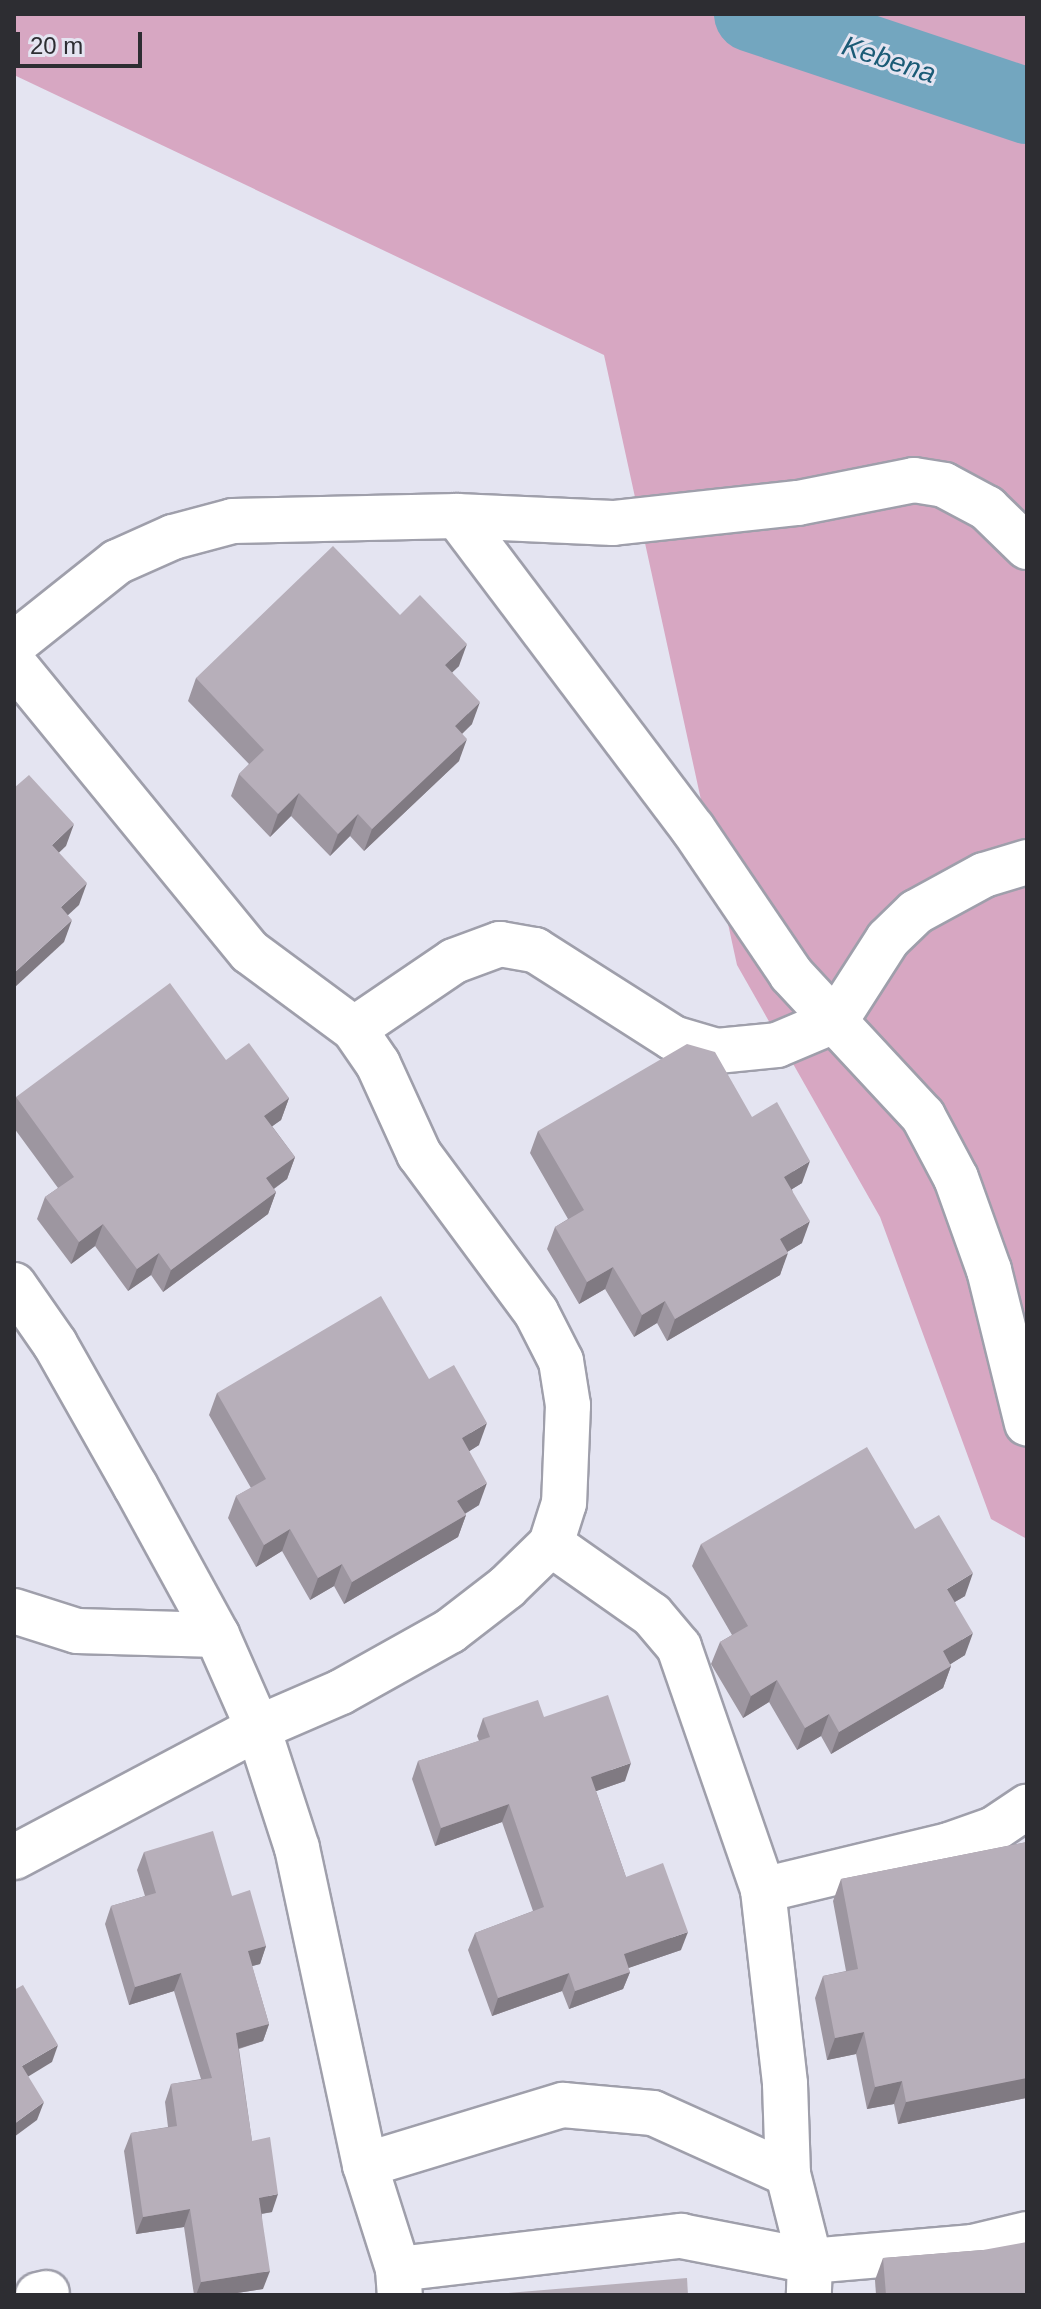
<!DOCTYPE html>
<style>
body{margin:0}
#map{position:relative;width:1041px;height:2309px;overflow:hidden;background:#e4e4f1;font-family:Helvetica,sans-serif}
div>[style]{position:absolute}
.forest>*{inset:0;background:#d7a7c2}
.river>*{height:76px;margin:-38px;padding:0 38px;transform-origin:38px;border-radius:38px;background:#73a6bf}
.roads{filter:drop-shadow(2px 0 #9f9fab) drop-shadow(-2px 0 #9f9fab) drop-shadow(0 2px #9f9fab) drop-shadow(0 -2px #9f9fab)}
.minor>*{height:44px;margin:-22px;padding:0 22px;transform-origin:22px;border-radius:22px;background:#fff}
.wall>*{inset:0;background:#9d96a0}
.shaded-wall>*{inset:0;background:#807a82}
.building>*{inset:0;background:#b7afba}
span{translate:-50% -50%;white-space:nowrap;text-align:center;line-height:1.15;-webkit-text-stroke:6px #e4e4f1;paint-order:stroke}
.water-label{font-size:28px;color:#1b5b76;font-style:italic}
.frame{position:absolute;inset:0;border:16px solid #2d2d32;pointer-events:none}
.scale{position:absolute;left:16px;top:32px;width:126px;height:36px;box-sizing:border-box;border:4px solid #2d2d32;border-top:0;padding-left:10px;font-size:24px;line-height:28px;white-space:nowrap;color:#2d2d32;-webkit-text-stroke:6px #e4e4f1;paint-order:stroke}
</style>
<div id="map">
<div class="forest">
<div style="clip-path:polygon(14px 14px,1027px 14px,1027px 1539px,991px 1519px,880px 1217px,737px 965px,604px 355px,14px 75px)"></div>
</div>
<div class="river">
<div style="left:752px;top:14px;width:290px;rotate:18.5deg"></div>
</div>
<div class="roads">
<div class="minor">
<div style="left:457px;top:516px;width:392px;rotate:53deg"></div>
<div style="left:693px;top:829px;width:175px;rotate:55.9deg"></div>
<div style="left:791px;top:974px;width:194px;rotate:47.1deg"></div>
<div style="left:923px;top:1116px;width:70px;rotate:62deg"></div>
<div style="left:956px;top:1178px;width:98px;rotate:70.3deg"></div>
<div style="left:989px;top:1270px;width:158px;rotate:76.1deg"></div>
<div style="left:14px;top:644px;width:132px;rotate:-38.5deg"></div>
<div style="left:117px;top:562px;width:61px;rotate:-24.1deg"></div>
<div style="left:173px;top:537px;width:62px;rotate:-14.9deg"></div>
<div style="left:233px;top:521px;width:224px;rotate:-1.3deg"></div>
<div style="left:457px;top:516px;width:156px;rotate:2.6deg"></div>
<div style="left:613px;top:523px;width:186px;rotate:-6.2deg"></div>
<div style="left:798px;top:503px;width:118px;rotate:-11.2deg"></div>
<div style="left:914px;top:480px;width:30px;rotate:9deg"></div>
<div style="left:944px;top:485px;width:49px;rotate:28.1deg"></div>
<div style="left:987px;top:508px;width:56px;rotate:44.3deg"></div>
<div style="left:14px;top:664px;width:372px;rotate:50.7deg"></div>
<div style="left:250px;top:952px;width:129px;rotate:36.5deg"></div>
<div style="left:354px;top:1029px;width:42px;rotate:55.6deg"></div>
<div style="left:378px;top:1064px;width:99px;rotate:65.5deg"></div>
<div style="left:419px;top:1154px;width:197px;rotate:53.5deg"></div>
<div style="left:536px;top:1312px;width:55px;rotate:63deg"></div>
<div style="left:561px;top:1361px;width:45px;rotate:81deg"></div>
<div style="left:568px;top:1405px;width:98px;rotate:92.3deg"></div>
<div style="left:564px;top:1503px;width:43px;rotate:107.6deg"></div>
<div style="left:551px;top:1544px;width:62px;rotate:135.7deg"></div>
<div style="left:507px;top:1587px;width:72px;rotate:142.3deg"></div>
<div style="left:450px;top:1631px;width:125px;rotate:150.8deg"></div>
<div style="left:341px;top:1692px;width:90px;rotate:156.6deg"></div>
<div style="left:258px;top:1728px;width:276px;rotate:152.1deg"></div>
<div style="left:354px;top:1029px;width:121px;rotate:-34.2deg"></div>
<div style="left:454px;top:961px;width:49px;rotate:-20.3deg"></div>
<div style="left:500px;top:944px;width:36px;rotate:10deg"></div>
<div style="left:535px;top:950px;width:164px;rotate:32.5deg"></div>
<div style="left:673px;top:1038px;width:46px;rotate:16.5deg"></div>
<div style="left:717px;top:1051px;width:60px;rotate:-5.7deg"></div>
<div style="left:777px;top:1045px;width:64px;rotate:-23deg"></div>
<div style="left:836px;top:1020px;width:96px;rotate:-57.3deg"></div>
<div style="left:888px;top:939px;width:39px;rotate:-44deg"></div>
<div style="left:916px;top:912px;width:77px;rotate:-28.6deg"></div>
<div style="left:984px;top:875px;width:45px;rotate:-16.8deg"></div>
<div style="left:14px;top:1285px;width:72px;rotate:55.2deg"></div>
<div style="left:55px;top:1344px;width:164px;rotate:60.5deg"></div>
<div style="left:136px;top:1487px;width:169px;rotate:61.3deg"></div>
<div style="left:217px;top:1635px;width:102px;rotate:66.2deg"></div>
<div style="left:258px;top:1728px;width:126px;rotate:72deg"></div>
<div style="left:297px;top:1848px;width:324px;rotate:77.9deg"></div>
<div style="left:365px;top:2165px;width:109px;rotate:72.4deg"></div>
<div style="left:398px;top:2269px;width:26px;rotate:86deg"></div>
<div style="left:551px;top:1544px;width:123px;rotate:35.1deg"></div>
<div style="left:652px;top:1615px;width:42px;rotate:49.8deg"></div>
<div style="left:679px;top:1647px;width:257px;rotate:70.9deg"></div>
<div style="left:763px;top:1890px;width:195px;rotate:83.5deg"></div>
<div style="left:785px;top:2084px;width:90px;rotate:88.1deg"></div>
<div style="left:788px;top:2174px;width:90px;rotate:75.8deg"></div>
<div style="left:810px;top:2261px;width:164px;rotate:-4.9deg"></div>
<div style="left:973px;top:2247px;width:56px;rotate:-13.5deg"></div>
<div style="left:14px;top:1611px;width:66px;rotate:17.6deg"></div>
<div style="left:77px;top:1631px;width:140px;rotate:1.6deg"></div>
<div style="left:763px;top:1890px;width:191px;rotate:-13.6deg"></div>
<div style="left:949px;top:1845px;width:48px;rotate:-19.6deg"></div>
<div style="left:994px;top:1829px;width:40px;rotate:-34deg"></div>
<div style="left:365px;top:2165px;width:207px;rotate:-16.9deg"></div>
<div style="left:563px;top:2105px;width:90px;rotate:5.1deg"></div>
<div style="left:653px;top:2113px;width:148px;rotate:24.3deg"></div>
<div style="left:398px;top:2269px;width:285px;rotate:-6.7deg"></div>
<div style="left:681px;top:2236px;width:131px;rotate:11deg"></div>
<div style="left:810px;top:2261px;width:34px;rotate:92deg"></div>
<div style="left:38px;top:2295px;width:9px;rotate:-13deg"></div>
</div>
</div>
<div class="wall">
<div style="clip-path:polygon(400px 615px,459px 666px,452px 672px,472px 724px,462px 734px,459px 761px,364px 851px,350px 836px,330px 856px,291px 816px,270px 837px,231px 796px,239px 774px,249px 764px,188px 701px,196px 678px)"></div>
<div style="clip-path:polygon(226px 1060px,289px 1098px,281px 1120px,272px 1126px,295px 1157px,287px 1179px,274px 1189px,276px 1192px,268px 1214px,163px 1292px,151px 1275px,128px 1291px,95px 1246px,71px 1264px,37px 1219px,45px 1197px,58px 1188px,14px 1128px,14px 1101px,16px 1097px)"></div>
<div style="clip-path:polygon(752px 1117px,802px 1183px,792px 1189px,802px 1243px,787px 1252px,780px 1275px,667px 1341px,657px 1323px,634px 1337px,605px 1289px,579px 1304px,547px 1249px,555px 1227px,568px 1219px,530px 1153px,538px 1131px)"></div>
<div style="clip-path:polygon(429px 1379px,479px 1445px,469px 1451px,479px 1505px,465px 1514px,466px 1515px,458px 1537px,344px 1604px,334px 1586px,310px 1600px,282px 1551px,256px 1567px,228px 1518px,236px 1496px,251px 1488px,209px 1415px,217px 1393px)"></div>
<div style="clip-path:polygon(701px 1544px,965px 1596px,955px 1602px,965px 1655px,950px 1664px,951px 1666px,943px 1688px,831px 1754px,821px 1736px,797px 1750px,769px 1702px,743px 1718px,711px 1664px,720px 1642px,732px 1635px,692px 1566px)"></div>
<div style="clip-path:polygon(544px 1717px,625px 1781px,596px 1791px,626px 1877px,681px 1950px,628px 1968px,630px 1972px,623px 1989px,569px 2009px,562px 1991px,492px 2016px,468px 1950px,475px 1933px,533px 1911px,502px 1822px,435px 1846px,412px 1779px,418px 1761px,479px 1741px,477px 1736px,483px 1718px)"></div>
<div style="clip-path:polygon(1027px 1842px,1026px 2098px,898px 2124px,894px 2104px,867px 2109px,856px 2054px,827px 2060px,815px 1998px,823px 1976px,846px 1971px,833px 1901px,841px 1879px)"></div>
<div style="clip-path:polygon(144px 1852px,232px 1896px,266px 1946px,260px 1964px,252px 1966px,269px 2024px,263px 2041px,239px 2049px,252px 2141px,272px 2212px,262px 2214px,263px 2289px,224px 2295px,194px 2295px,184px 2227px,136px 2234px,124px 2151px,131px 2133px,168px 2127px,165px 2102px,171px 2084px,201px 2079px,174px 1991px,129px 2005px,105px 1924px,111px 1906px,145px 1896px,137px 1870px)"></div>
<div style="clip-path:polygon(983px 2250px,1027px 2295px,876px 2295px,875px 2280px,883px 2258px)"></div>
</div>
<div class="shaded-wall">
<div style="clip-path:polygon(467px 644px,459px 666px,437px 687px,445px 665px)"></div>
<div style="clip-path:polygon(480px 702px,472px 724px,447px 748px,455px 726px)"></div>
<div style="clip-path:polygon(467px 739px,459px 761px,364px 851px,372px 829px)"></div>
<div style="clip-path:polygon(299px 793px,291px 816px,270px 837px,278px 814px)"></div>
<div style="clip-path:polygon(358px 814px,350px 836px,330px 856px,338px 834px)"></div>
<div style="clip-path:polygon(74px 824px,66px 846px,44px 867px,52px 845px)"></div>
<div style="clip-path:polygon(87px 883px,79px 905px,53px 929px,61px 907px)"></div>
<div style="clip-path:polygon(72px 920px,64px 942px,14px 988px,14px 973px)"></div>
<div style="clip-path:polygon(289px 1098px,281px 1120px,256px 1138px,264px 1116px)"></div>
<div style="clip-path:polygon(295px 1157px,287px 1179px,258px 1200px,266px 1178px)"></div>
<div style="clip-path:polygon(810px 1161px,802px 1183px,776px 1199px,784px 1177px)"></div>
<div style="clip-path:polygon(276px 1192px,268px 1214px,163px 1292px,171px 1270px)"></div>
<div style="clip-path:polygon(810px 1221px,802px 1243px,772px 1261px,780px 1239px)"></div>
<div style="clip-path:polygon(103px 1224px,95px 1246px,71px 1264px,79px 1242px)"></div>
<div style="clip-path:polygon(159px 1253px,151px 1275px,128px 1291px,137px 1269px)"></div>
<div style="clip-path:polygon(788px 1253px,780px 1275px,667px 1341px,675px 1319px)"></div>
<div style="clip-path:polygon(613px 1267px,605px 1289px,579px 1304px,587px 1282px)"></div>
<div style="clip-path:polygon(665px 1301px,657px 1323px,634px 1337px,642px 1315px)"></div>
<div style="clip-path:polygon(487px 1423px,479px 1445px,454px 1461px,462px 1438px)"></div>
<div style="clip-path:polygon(487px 1483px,479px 1505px,449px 1523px,457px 1501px)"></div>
<div style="clip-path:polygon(466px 1515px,458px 1537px,344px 1604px,352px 1582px)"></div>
<div style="clip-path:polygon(290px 1529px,282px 1551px,256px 1567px,264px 1545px)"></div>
<div style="clip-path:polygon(342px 1564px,334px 1586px,310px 1600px,318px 1578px)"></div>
<div style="clip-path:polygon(973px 1573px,965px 1596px,939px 1611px,947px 1589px)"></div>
<div style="clip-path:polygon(973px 1633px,965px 1655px,935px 1674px,943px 1651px)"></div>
<div style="clip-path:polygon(951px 1666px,943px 1688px,831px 1754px,839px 1732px)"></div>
<div style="clip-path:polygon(777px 1680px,769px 1702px,743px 1718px,751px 1696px)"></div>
<div style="clip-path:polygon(829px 1714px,821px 1736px,797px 1750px,805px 1728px)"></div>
<div style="clip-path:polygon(631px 1763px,625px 1781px,585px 1795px,591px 1777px)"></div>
<div style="clip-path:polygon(509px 1804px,502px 1822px,435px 1846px,441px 1828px)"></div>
<div style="clip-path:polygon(688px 1932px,681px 1950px,617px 1972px,624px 1954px)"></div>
<div style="clip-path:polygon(266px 1946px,260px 1964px,241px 1969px,248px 1951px)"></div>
<div style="clip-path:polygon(630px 1972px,623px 1989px,569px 2009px,575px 1991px)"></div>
<div style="clip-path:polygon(181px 1973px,174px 1991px,129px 2005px,135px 1987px)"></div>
<div style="clip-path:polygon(569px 1973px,562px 1991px,492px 2016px,498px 1998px)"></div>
<div style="clip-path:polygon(269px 2024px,263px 2041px,230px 2051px,236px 2033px)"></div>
<div style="clip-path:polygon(864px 2032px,856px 2054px,827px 2060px,835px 2038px)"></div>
<div style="clip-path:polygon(58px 2045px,52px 2062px,16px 2084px,22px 2066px)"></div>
<div style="clip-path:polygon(1027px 2070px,1026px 2098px,898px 2124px,906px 2102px)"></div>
<div style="clip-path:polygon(902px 2081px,894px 2104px,867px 2109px,875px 2087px)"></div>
<div style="clip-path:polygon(44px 2102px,37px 2120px,14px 2137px,14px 2124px)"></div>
<div style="clip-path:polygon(278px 2194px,272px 2212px,253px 2215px,259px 2198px)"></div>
<div style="clip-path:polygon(190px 2209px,184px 2227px,136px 2234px,143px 2217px)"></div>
<div style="clip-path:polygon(270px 2271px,263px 2289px,224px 2295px,196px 2295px,201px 2282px)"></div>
</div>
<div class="building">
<div style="clip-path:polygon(333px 546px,400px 615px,420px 595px,467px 644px,445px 665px,480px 702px,455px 726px,467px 739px,372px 829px,358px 814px,338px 834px,299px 793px,278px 814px,239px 774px,264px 750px,196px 678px)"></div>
<div style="clip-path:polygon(29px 775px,74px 824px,52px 845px,87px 883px,61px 907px,72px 920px,14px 973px,14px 788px)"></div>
<div style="clip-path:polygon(170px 983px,226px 1060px,249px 1043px,289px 1098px,264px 1116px,295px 1157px,266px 1178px,276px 1192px,171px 1270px,159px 1253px,137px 1269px,103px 1224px,79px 1242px,45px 1197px,74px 1177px,16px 1097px)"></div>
<div style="clip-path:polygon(687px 1044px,715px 1052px,752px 1117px,777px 1102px,810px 1161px,784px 1177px,810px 1221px,780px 1239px,788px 1253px,675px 1319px,665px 1301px,642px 1315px,613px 1267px,587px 1282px,555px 1227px,584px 1210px,538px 1131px)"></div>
<div style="clip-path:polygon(381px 1296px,429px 1379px,454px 1365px,487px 1423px,462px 1438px,487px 1483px,457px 1501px,466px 1515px,352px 1582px,342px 1564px,318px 1578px,290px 1529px,264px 1545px,236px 1496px,266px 1479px,217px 1393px)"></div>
<div style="clip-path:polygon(867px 1447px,915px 1529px,939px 1515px,973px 1573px,947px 1589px,973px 1633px,943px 1651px,951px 1666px,839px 1732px,829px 1714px,805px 1728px,777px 1680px,751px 1696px,720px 1642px,748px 1626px,701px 1544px)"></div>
<div style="clip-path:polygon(608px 1695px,631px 1763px,591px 1777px,626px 1877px,663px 1863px,688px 1932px,624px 1954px,630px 1972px,575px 1991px,569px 1973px,498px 1998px,475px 1933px,544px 1907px,509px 1804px,441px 1828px,418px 1761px,490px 1737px,483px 1718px,538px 1700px,544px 1717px)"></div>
<div style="clip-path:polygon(213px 1831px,232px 1896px,250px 1890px,266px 1946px,248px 1951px,269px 2024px,236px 2033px,252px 2141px,270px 2137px,278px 2194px,259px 2198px,270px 2271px,201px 2282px,190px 2209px,143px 2217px,131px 2133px,177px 2126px,171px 2084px,212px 2078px,181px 1973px,135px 1987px,111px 1906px,156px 1893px,144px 1852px)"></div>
<div style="clip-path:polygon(1027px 1842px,1027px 2078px,906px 2102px,902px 2081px,875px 2087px,864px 2032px,835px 2038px,823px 1976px,858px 1969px,841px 1879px)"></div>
<div style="clip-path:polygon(23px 1985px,58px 2045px,22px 2066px,44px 2102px,14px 2124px,14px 1990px)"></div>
<div style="clip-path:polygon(1027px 2242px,1027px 2295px,886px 2295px,883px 2258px,983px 2250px)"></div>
<div style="clip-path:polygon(687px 2278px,688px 2295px,497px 2295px,497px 2294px)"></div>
</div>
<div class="water-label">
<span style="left:889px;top:60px;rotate:18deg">Kebena</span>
</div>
<div class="frame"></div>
<div class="scale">20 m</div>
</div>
